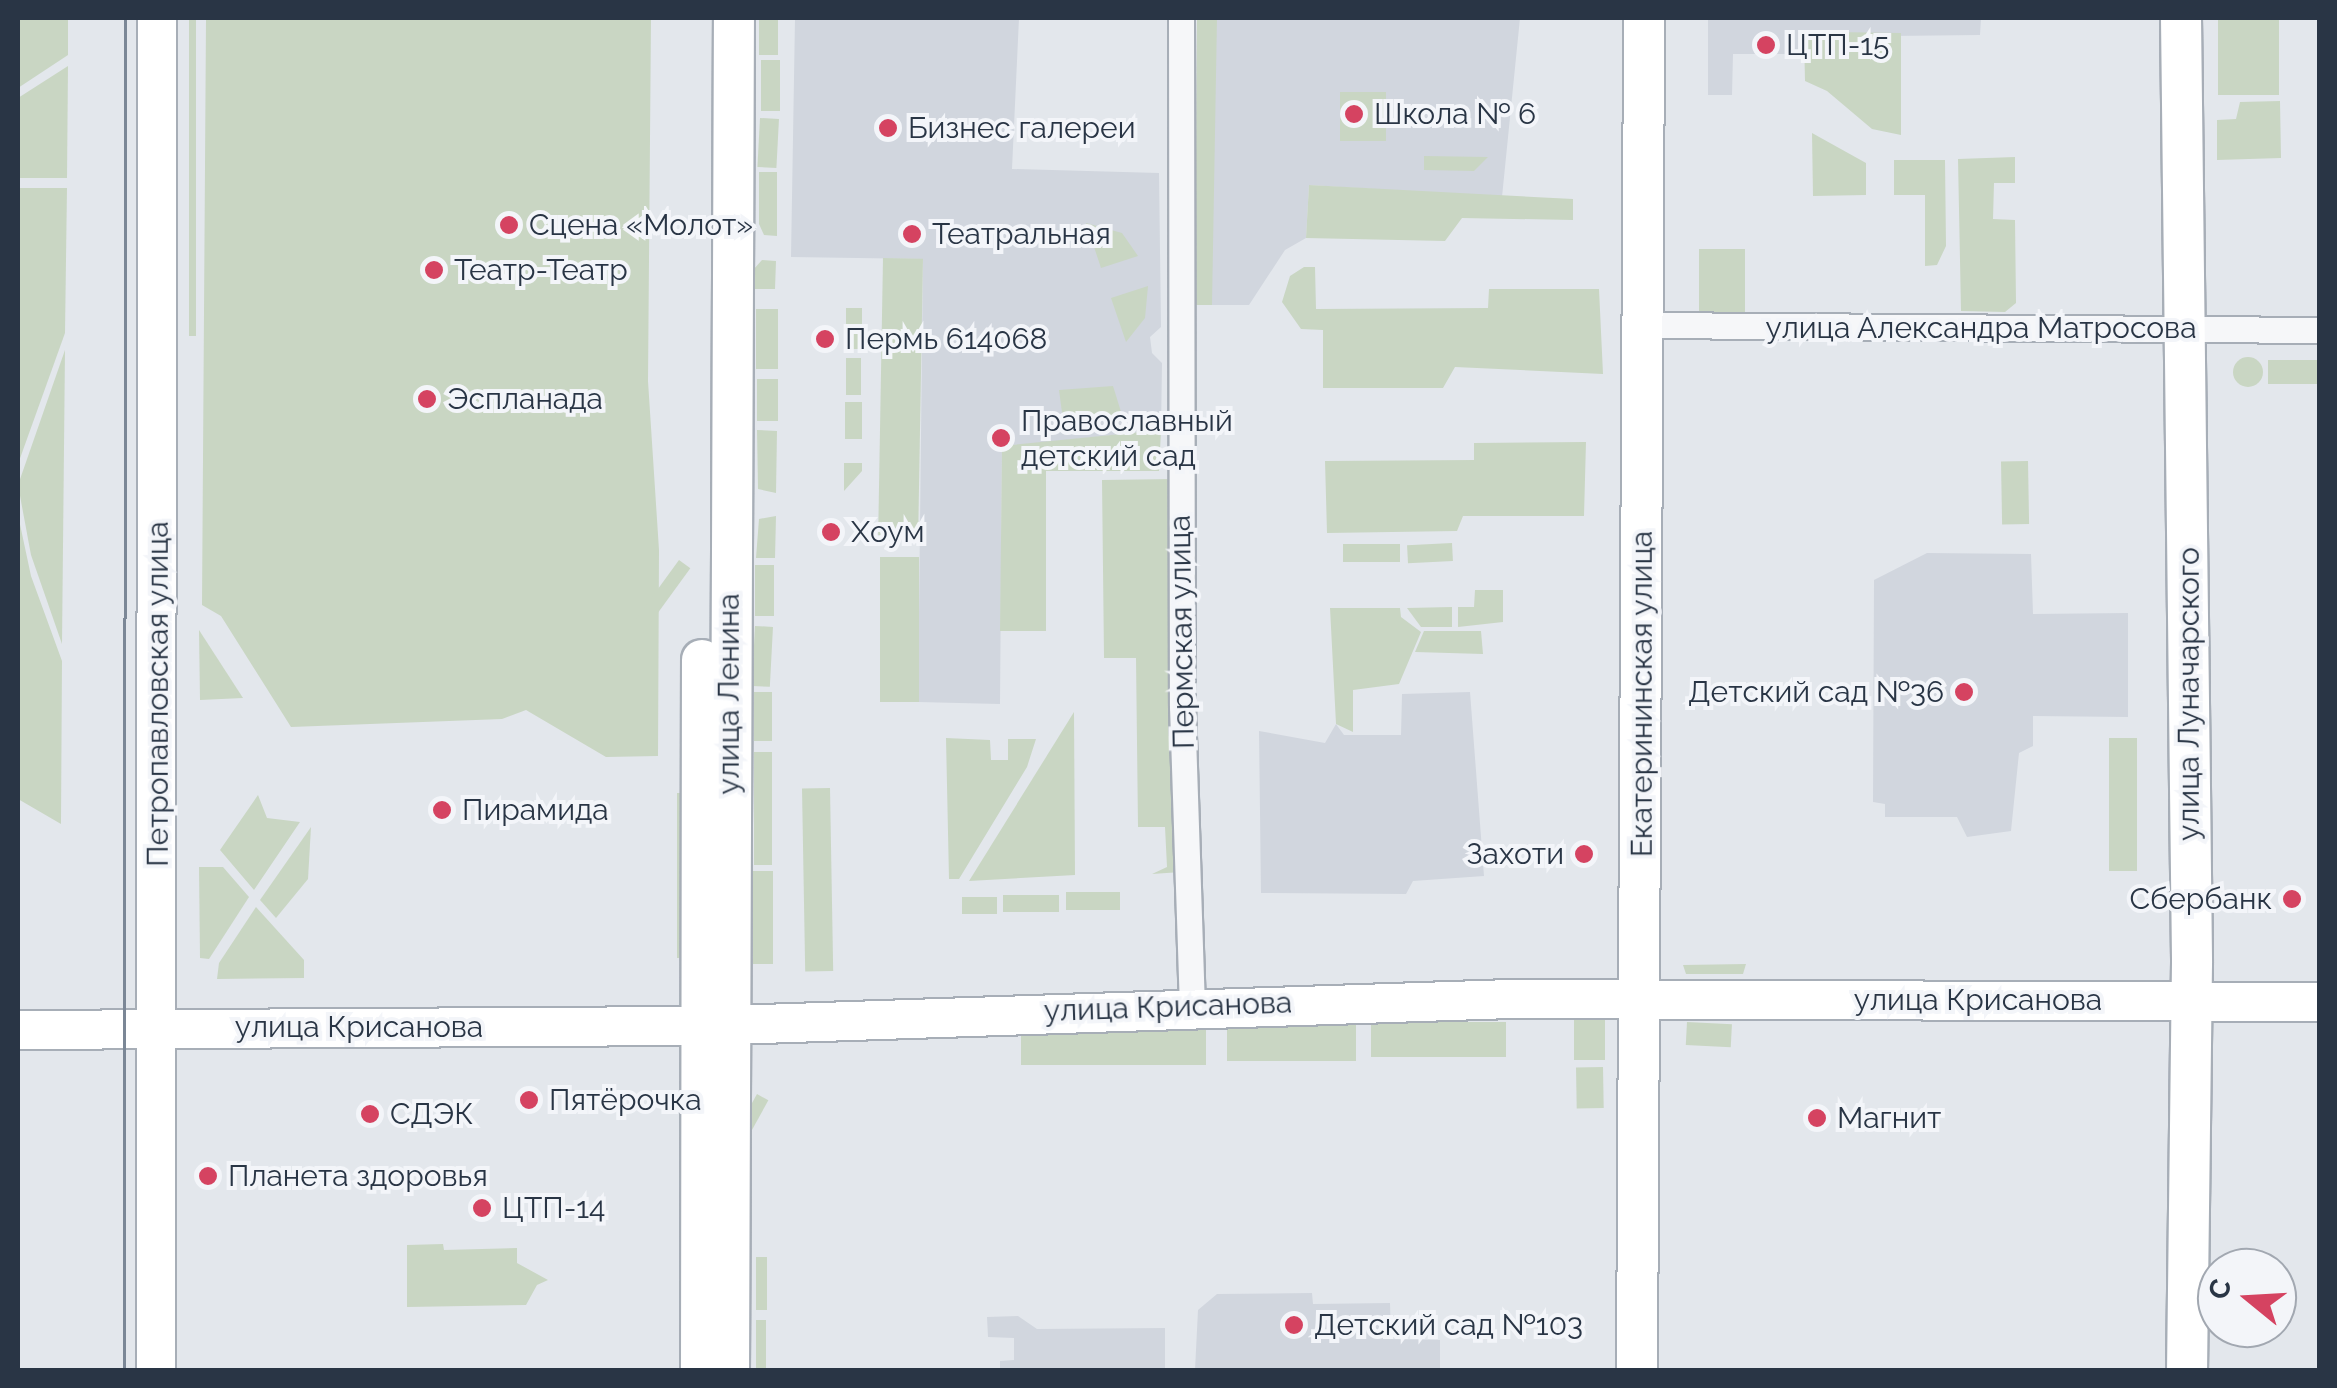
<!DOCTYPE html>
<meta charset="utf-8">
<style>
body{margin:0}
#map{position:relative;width:2337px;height:1388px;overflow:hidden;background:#e3e7ec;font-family:Raleway,sans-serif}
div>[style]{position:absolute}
.built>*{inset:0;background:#d1d6de}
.green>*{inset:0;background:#c9d6c3;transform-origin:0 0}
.round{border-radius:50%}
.roads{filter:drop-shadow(2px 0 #a7aeb7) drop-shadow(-2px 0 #a7aeb7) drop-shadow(0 2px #a7aeb7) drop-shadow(0 -2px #a7aeb7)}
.street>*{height:25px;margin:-12.5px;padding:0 12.5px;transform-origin:12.5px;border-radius:12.5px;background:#f6f7f9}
.secondary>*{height:38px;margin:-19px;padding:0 19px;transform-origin:19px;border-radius:19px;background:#fff}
.primary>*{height:40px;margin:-20px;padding:0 20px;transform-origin:20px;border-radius:20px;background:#fff}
.tram>*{height:2.5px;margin:-1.25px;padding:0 1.25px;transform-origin:1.25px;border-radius:1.25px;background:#7b8796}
.dots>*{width:28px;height:28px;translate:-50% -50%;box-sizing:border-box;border:5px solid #f3f5f9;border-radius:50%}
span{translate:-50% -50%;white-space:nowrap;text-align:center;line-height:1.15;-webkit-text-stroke:8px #f3f5f9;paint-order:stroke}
.poi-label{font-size:30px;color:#293545}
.left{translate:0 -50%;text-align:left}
.right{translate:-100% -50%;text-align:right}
.street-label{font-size:30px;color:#293545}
.frame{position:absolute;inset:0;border:20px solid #293545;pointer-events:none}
.north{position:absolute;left:2197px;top:1248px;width:100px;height:100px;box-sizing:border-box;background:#f3f5f9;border:2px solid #a2a8b1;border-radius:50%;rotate:288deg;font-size:28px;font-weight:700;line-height:40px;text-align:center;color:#293545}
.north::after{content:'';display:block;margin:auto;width:35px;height:45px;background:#d54361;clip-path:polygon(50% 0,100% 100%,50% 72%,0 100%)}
</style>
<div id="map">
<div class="built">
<div style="clip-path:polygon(795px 18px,1019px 18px,1012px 169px,1159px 173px,1161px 327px,1150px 337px,1152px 353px,1162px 363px,1161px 430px,1002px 447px,1000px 704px,918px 702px,923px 259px,791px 257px)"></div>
<div style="clip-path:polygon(1197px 18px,1520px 18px,1502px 197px,1309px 185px,1306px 238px,1285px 250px,1249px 305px,1195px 305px)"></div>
<div style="clip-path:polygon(1708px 18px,1981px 18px,1980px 35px,1799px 37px,1799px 54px,1733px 54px,1732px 95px,1708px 95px)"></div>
<div style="clip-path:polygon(1927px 553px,2031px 554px,2033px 614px,2128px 613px,2128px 717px,2033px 716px,2033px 746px,2019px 753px,2011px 831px,1967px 837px,1957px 817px,1885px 817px,1885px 804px,1873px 802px,1874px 580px)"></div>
<div style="clip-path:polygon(1470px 692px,1484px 876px,1413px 881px,1406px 894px,1261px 893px,1259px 731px,1325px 743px,1336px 724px,1344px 735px,1401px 735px,1402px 694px)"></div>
<div style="clip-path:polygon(1312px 1293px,1313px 1304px,1390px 1303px,1391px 1339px,1440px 1340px,1440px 1370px,1195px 1370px,1198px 1310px,1217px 1294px)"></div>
<div style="clip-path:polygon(1018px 1316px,1037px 1329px,1165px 1328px,1165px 1370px,1000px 1370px,1000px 1361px,1014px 1360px,1014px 1338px,988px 1337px,987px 1317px)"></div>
</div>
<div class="green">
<div style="clip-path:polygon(18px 18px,68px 18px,68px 55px,18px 88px)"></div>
<div style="left:189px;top:18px;width:7px;height:318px"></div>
<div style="clip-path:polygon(206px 18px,651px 18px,648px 381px,659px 550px,658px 756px,606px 757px,526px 710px,502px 719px,291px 727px,221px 616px,202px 605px)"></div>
<div style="left:759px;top:18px;width:19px;height:37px"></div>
<div style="clip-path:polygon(1197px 18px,1217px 18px,1212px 305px,1195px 305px)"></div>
<div style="left:2218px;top:18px;width:61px;height:77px"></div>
<div style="clip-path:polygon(1834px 32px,1901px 33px,1901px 135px,1872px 129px,1827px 91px,1805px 81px,1804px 36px)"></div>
<div style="left:761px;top:60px;width:19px;height:51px"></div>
<div style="clip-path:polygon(68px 66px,67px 178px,18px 178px,18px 98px)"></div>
<div style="left:1340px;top:92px;width:46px;height:49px"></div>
<div style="clip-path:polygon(2280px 101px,2281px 158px,2217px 160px,2217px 120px,2236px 119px,2240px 102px)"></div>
<div style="left:760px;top:118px;width:19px;height:49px;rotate:3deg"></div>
<div style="clip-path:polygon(1812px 133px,1866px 163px,1866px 195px,1813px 196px)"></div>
<div style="clip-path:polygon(1424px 156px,1488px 157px,1474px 171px,1424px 170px)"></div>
<div style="clip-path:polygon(2015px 157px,2015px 183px,1994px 183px,1993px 219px,2015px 220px,2016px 303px,2005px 312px,1961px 311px,1958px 159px)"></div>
<div style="clip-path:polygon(1894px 160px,1945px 160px,1946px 246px,1937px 265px,1925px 266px,1925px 195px,1894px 195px)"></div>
<div style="clip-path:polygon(759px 172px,777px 172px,777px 236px,764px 235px,759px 224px)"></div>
<div style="clip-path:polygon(1309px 185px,1573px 199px,1573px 220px,1462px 218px,1445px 241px,1306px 238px)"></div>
<div style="clip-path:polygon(18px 188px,67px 188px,65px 333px,18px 464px)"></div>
<div style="clip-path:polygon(1086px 223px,1122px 233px,1138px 256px,1101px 268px)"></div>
<div style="left:1699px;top:249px;width:46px;height:63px"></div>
<div style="left:883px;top:258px;width:40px;height:277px;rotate:1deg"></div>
<div style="clip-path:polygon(762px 260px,776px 261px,775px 289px,753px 289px,753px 270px)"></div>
<div style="clip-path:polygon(1304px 267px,1315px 267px,1316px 309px,1488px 308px,1489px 289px,1599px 289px,1603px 374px,1455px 367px,1443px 388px,1323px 388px,1323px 330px,1301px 329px,1282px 302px,1290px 276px)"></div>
<div style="clip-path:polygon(1148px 286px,1145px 318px,1126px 342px,1111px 298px)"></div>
<div style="left:846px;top:308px;width:16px;height:41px"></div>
<div style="left:756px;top:309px;width:22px;height:60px"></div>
<div style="clip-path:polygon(65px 350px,62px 644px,31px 555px,18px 485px)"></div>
<div class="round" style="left:2233px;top:357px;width:30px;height:30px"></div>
<div style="left:846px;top:358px;width:15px;height:37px"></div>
<div style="left:2268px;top:360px;width:51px;height:24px"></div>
<div style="left:757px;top:379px;width:21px;height:42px"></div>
<div style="clip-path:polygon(1113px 386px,1122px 415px,1063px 420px,1059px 390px)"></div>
<div style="left:862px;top:402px;width:37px;height:17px;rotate:90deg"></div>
<div style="clip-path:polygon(757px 430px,777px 431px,776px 493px,758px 489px)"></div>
<div style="clip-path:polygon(1161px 430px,1159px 471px,1046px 471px,1046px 631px,1000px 631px,1002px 446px)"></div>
<div style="clip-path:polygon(1586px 442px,1584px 516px,1463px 516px,1457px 531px,1327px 533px,1325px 461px,1474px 460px,1474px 443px)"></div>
<div style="left:2028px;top:461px;width:63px;height:27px;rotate:89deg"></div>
<div style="clip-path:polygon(844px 463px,862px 463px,862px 471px,844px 491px)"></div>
<div style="clip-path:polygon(1175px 479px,1181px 872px,1152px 874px,1167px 867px,1165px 827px,1138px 827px,1136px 658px,1104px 658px,1102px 480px)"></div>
<div style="clip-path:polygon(18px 515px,31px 576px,62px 661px,61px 824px,18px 799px)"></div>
<div style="clip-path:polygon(776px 516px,775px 558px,756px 558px,759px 519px)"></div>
<div style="left:1452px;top:543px;width:18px;height:45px;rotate:87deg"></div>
<div style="left:1343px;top:544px;width:57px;height:18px"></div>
<div style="left:919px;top:557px;width:145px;height:39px;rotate:90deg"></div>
<div style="left:679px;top:560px;width:14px;height:129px;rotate:36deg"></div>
<div style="left:755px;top:565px;width:19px;height:51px"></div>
<div style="clip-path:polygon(1475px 590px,1503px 590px,1503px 622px,1458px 627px,1458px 607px,1474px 607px)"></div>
<div style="clip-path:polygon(1452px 607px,1452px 627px,1421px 627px,1407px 608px)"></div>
<div style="clip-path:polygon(1330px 608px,1400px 608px,1401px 617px,1421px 632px,1399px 684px,1353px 690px,1353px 732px,1336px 724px)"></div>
<div style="left:755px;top:626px;width:18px;height:60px;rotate:3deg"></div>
<div style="clip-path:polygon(199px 630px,243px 698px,200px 700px)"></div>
<div style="clip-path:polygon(1424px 631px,1481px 631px,1483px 654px,1415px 652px)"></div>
<div style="left:754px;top:692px;width:18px;height:49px"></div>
<div style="clip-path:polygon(1074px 712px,1075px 875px,969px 881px)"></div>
<div style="clip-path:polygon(946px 738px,990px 740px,991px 760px,1008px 760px,1008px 739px,1036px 739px,1027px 767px,959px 879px,949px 879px)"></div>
<div style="left:2109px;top:738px;width:28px;height:133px"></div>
<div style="left:754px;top:752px;width:18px;height:113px"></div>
<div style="left:830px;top:788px;width:183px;height:28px;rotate:89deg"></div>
<div style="left:677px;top:793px;width:12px;height:165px"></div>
<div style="clip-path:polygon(258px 795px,267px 818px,300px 822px,254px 890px,220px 850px)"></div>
<div style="clip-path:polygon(311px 827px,308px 879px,276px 918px,260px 900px)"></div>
<div style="clip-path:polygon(199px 867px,223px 867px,249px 897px,209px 959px,200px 958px)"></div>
<div style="left:753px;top:871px;width:20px;height:93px"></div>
<div style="left:1120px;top:892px;width:18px;height:54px;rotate:90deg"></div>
<div style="left:1059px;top:895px;width:17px;height:56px;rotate:90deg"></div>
<div style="left:997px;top:897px;width:17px;height:35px;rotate:90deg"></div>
<div style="clip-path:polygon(256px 907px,304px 960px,304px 978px,217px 979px,219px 963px)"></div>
<div style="clip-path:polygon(1746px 964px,1743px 974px,1686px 974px,1683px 965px)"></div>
<div style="left:1605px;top:1020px;width:40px;height:31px;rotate:90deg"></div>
<div style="left:1506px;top:1022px;width:35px;height:135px;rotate:90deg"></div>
<div style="left:1687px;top:1022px;width:45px;height:23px;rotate:3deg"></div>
<div style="left:1356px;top:1025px;width:36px;height:129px;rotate:90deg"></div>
<div style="left:1206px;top:1030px;width:35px;height:185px;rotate:90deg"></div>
<div style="left:1603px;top:1067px;width:41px;height:27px;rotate:89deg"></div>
<div style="left:757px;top:1094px;width:13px;height:95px;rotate:29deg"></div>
<div style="clip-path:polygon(443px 1244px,444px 1250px,517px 1248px,517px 1263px,548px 1280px,537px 1285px,526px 1305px,407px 1307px,407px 1245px)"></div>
<div style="left:756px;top:1257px;width:11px;height:53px"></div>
<div style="left:756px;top:1320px;width:10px;height:50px"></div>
</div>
<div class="roads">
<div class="street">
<div style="left:1181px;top:18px;width:688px;rotate:89.92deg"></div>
<div style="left:1182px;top:706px;width:300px;rotate:88.1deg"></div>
<div style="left:1643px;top:325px;width:677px;rotate:0.42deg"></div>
</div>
<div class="secondary">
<div style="left:18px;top:1030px;width:683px;rotate:-0.34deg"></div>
<div style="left:701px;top:1026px;width:811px;rotate:-1.91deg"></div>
<div style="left:1512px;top:999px;width:808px;rotate:0.21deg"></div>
<div style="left:156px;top:1370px;width:1352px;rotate:-89.96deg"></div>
</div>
<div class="primary">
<div style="left:2181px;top:18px;width:945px;rotate:89.33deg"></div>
<div style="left:2192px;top:963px;width:407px;rotate:90.7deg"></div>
<div style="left:701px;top:1370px;width:710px;rotate:-89.92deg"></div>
<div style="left:729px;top:1370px;width:1352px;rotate:-89.79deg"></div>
<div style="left:1637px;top:1370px;width:1352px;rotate:-89.7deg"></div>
</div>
</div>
<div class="tram">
<div style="left:124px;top:1370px;width:1352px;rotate:-89.96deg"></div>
</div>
<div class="dots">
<div style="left:1766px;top:45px;background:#d54361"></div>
<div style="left:1354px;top:114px;background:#d54361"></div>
<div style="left:888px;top:128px;background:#d54361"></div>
<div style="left:509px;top:225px;background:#d54361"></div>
<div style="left:912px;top:234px;background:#d54361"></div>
<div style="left:434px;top:270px;background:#d54361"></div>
<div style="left:825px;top:339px;background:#d54361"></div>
<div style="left:427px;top:399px;background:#d54361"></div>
<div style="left:1001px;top:438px;background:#d54361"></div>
<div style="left:831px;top:532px;background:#d54361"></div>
<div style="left:1964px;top:692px;background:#d54361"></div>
<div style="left:442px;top:810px;background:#d54361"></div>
<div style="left:1584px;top:854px;background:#d54361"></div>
<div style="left:2292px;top:899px;background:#d54361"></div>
<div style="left:529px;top:1100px;background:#d54361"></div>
<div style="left:370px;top:1114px;background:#d54361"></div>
<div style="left:1817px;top:1118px;background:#d54361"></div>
<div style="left:208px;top:1176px;background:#d54361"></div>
<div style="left:482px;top:1208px;background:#d54361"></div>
<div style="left:1294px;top:1325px;background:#d54361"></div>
</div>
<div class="poi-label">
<span class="left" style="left:1786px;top:45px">ЦТП-15</span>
<span class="left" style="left:1374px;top:114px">Школа № 6</span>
<span class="left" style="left:908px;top:128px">Бизнес галереи</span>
<span class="left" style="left:529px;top:225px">Сцена «Молот»</span>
<span class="left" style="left:932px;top:234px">Театральная</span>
<span class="left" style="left:454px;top:270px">Театр-Театр</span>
<span class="left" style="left:845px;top:339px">Пермь 614068</span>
<span class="left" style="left:447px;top:399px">Эспланада</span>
<span class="left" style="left:1021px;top:438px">Православный<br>детский сад</span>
<span class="left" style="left:851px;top:532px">Хоум</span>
<span class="right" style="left:1944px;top:692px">Детский сад №36</span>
<span class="left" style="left:462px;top:810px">Пирамида</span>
<span class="right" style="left:1564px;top:854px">Захоти</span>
<span class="right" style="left:2272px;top:899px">Сбербанк</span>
<span class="left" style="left:549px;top:1100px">Пятёрочка</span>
<span class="left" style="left:390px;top:1114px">СДЭК</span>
<span class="left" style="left:1837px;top:1118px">Магнит</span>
<span class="left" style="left:228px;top:1176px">Планета здоровья</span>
<span class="left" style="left:502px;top:1208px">ЦТП-14</span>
<span class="left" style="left:1314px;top:1325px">Детский сад №103</span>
</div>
<div class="street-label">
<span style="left:1981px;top:328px">улица Александра Матросова</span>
<span style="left:1182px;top:632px;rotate:-91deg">Пермская улица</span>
<span style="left:158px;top:694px;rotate:-90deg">Петропавловская улица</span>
<span style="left:729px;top:694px;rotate:-90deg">улица Ленина</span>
<span style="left:1642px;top:694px;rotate:-90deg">Екатерининская улица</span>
<span style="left:2189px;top:694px;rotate:-90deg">улица Луначарского</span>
<span style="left:1978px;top:1000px">улица Крисанова</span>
<span style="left:1168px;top:1007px;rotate:-2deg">улица Крисанова</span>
<span style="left:359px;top:1027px">улица Крисанова</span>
</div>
<div class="frame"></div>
<div class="north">С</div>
</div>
